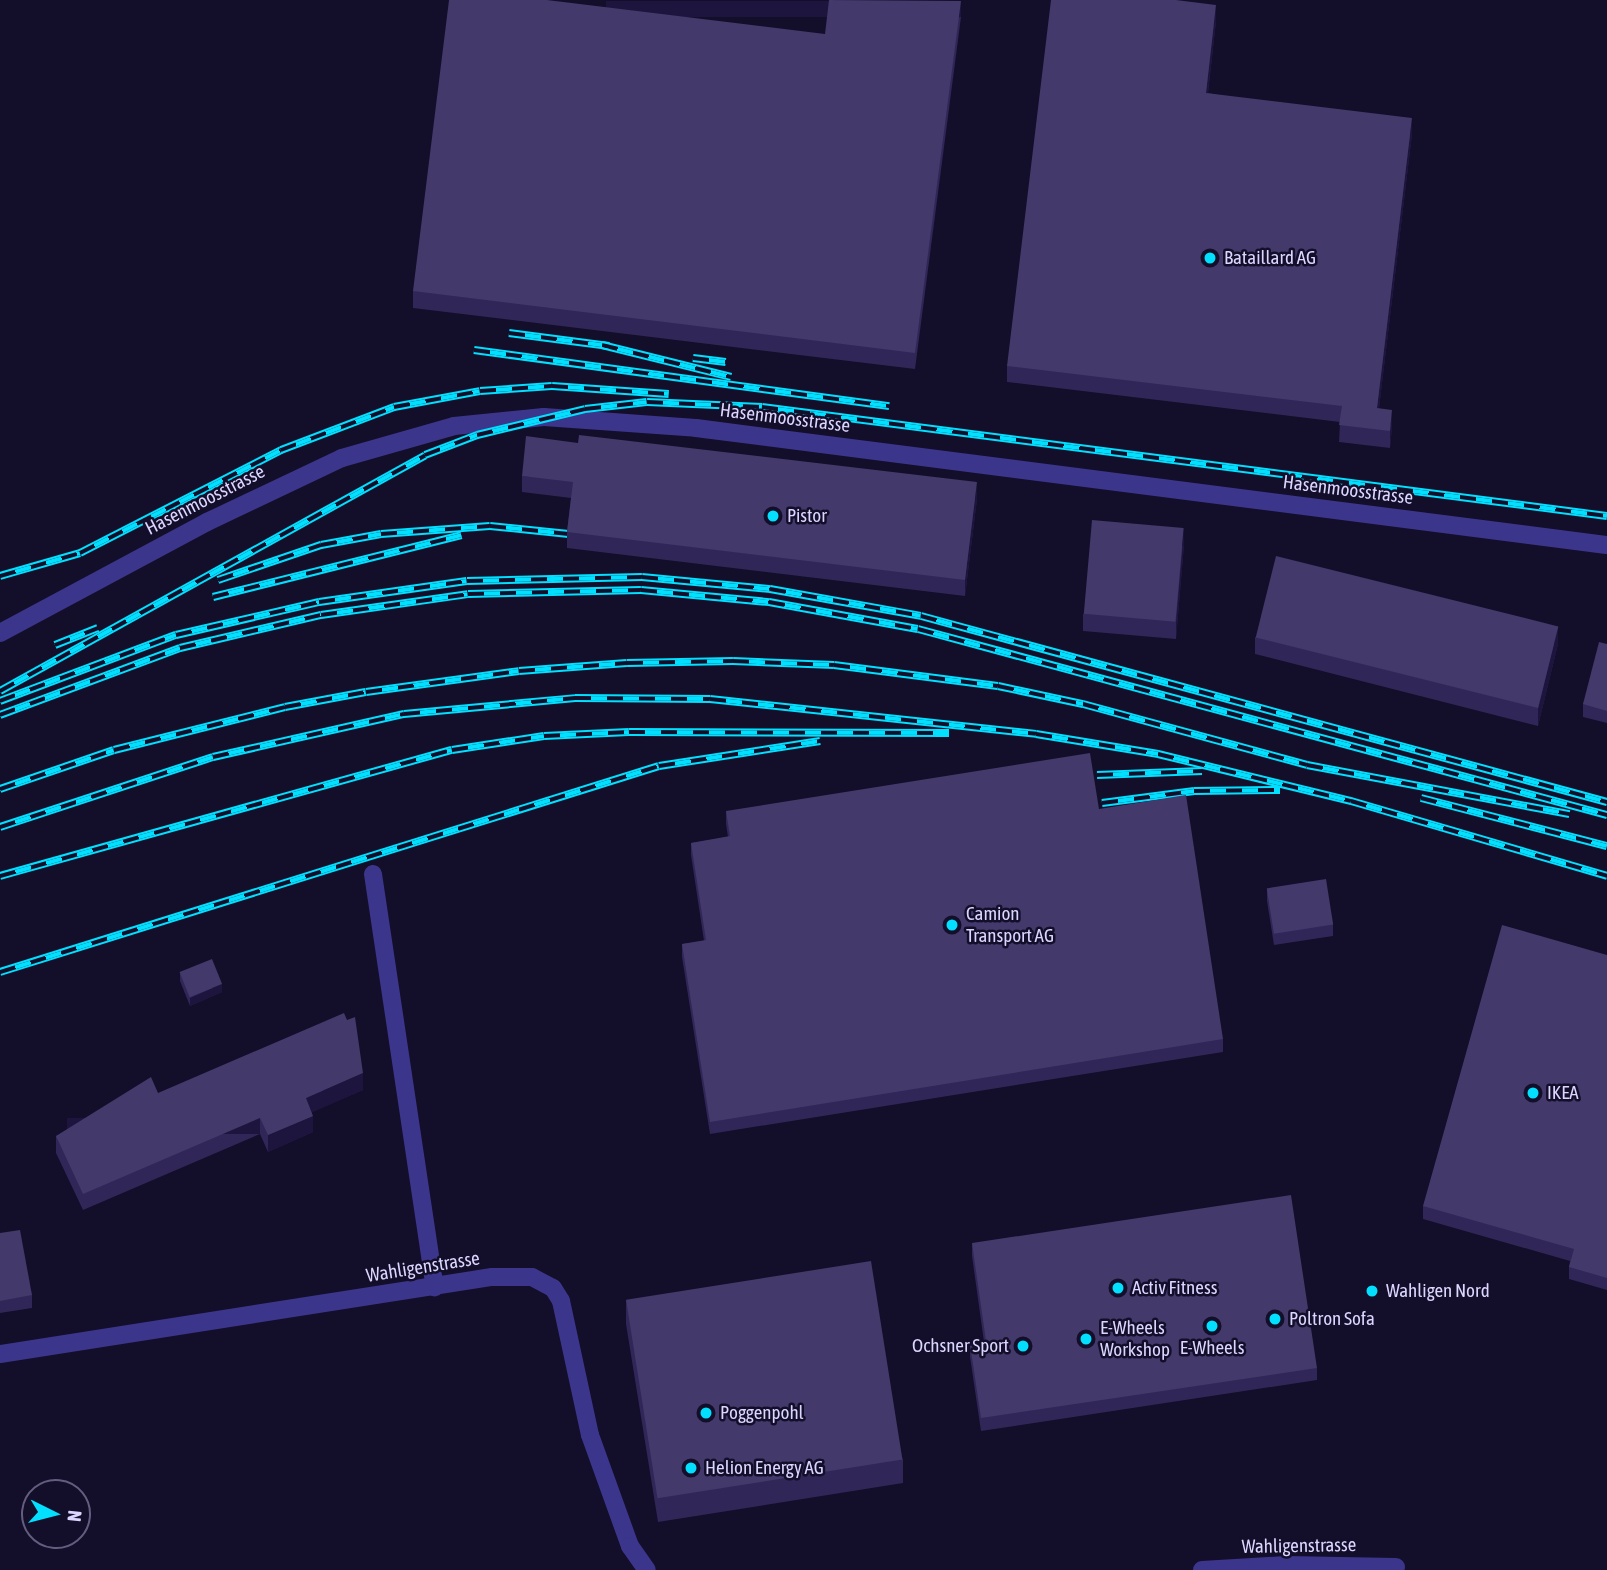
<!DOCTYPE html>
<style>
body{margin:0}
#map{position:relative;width:1607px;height:1570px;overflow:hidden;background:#130e29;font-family:"Asap Condensed",sans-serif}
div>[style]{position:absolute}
.minor>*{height:18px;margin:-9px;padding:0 9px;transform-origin:9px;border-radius:9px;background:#3b368b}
.rail>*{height:8px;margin-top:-4px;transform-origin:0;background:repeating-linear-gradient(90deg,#130e29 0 16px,#02dfff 0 32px);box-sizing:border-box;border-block:2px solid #02dfff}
.wall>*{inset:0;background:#312658}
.shaded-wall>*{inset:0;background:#1d153d;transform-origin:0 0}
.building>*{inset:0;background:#43396a;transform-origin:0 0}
.dots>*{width:19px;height:19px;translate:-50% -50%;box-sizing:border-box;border:4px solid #130e29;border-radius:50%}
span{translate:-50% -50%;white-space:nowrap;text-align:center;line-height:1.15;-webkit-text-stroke:5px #130e29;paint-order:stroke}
.poi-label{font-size:19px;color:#dbd6ff}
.left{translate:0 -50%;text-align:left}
.right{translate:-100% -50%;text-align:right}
.street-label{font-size:19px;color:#dbd6ff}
.north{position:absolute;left:21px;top:1479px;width:70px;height:70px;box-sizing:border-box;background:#130e29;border:2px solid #635e7f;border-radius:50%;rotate:96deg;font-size:19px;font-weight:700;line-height:28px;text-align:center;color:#dbd6ff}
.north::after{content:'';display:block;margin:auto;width:24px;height:32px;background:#02dfff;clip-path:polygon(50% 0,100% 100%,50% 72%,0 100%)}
</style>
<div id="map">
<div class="minor">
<div style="left:0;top:633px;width:235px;rotate:-28.2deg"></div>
<div style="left:207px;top:522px;width:149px;rotate:-25.4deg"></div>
<div style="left:342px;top:458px;width:116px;rotate:-15.9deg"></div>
<div style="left:454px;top:426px;width:90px;rotate:-5.7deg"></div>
<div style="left:544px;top:417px;width:152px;rotate:4.1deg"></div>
<div style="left:696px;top:428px;width:918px;rotate:7.32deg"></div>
<div style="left:373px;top:874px;width:418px;rotate:81.5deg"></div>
<div style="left:0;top:1354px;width:498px;rotate:-8.9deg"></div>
<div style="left:492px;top:1277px;width:40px"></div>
<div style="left:532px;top:1277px;width:24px;rotate:28deg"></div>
<div style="left:553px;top:1288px;width:15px;rotate:58deg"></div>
<div style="left:561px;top:1301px;width:137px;rotate:77.8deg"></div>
<div style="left:590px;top:1435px;width:118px;rotate:70.2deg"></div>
<div style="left:630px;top:1546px;width:29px;rotate:55deg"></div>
<div style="left:1202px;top:1570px;width:84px;rotate:-3.4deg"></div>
<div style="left:1286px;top:1565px;width:110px;rotate:1deg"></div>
</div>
<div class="rail">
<div style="left:509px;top:333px;width:101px;rotate:7.4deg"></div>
<div style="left:602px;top:345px;width:133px;rotate:13.9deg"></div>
<div style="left:474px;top:350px;width:419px;rotate:7.7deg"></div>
<div style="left:693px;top:358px;width:33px;rotate:7deg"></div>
<div style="left:0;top:576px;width:83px;rotate:-16deg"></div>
<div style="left:80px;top:553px;width:226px;rotate:-27.1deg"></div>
<div style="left:281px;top:450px;width:121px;rotate:-20.8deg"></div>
<div style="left:394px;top:407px;width:87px;rotate:-10.5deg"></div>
<div style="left:480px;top:391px;width:72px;rotate:-4deg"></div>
<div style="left:552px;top:386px;width:117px;rotate:3.9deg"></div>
<div style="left:218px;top:580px;width:109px;rotate:-18.8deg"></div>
<div style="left:321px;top:545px;width:61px;rotate:-10.4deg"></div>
<div style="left:381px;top:534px;width:109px;rotate:-4.2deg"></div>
<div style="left:490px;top:526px;width:79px;rotate:5.8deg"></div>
<div style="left:213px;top:597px;width:256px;rotate:-14deg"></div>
<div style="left:55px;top:645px;width:46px;rotate:-21.6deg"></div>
<div style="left:0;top:691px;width:486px;rotate:-29deg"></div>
<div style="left:425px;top:455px;width:56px;rotate:-21deg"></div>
<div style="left:477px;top:435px;width:111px;rotate:-13.5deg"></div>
<div style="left:585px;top:409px;width:62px;rotate:-6.4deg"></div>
<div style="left:647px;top:402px;width:115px;rotate:2.5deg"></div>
<div style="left:762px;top:407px;width:852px;rotate:7.35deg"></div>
<div style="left:0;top:701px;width:188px;rotate:-20.6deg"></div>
<div style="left:176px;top:635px;width:147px;rotate:-13deg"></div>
<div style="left:319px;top:602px;width:149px;rotate:-8.1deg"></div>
<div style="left:467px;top:581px;width:175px;rotate:-1.3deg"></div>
<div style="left:642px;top:577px;width:129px;rotate:5.4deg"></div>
<div style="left:770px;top:589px;width:153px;rotate:10.1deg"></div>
<div style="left:921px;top:616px;width:711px;rotate:15.17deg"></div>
<div style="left:0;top:715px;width:192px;rotate:-20.4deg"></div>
<div style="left:180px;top:648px;width:145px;rotate:-13.2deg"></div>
<div style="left:321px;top:615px;width:148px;rotate:-8.1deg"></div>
<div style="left:468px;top:594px;width:173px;rotate:-1.3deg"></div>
<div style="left:641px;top:590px;width:129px;rotate:5.4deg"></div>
<div style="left:769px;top:602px;width:151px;rotate:10.3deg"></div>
<div style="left:918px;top:629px;width:714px;rotate:15.11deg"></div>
<div style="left:1097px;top:775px;width:105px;rotate:-2.2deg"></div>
<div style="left:0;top:789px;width:120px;rotate:-18.9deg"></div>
<div style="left:114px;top:750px;width:176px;rotate:-14.1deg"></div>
<div style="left:285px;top:707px;width:82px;rotate:-10.5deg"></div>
<div style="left:366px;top:692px;width:154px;rotate:-7.8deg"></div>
<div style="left:519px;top:671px;width:108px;rotate:-4.2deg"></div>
<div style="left:627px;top:663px;width:106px;rotate:-1.1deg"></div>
<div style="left:733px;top:661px;width:101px;rotate:2.3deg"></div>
<div style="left:834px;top:665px;width:165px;rotate:7.3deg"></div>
<div style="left:998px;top:686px;width:87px;rotate:12deg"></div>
<div style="left:1083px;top:704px;width:232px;rotate:15.2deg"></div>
<div style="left:1307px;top:765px;width:267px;rotate:10.6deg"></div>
<div style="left:1421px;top:798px;width:192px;rotate:14.5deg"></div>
<div style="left:1102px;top:803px;width:93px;rotate:-7.4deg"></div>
<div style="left:1194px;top:791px;width:86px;rotate:-0.7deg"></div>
<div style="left:0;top:827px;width:224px;rotate:-18.2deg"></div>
<div style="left:213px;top:757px;width:196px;rotate:-12.7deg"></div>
<div style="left:404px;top:714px;width:172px;rotate:-5.3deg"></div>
<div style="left:575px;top:698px;width:135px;rotate:0.4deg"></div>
<div style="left:710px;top:699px;width:328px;rotate:6.1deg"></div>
<div style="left:1036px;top:734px;width:124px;rotate:9.3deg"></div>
<div style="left:1158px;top:754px;width:199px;rotate:13.7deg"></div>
<div style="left:1351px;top:801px;width:267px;rotate:16.3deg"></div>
<div style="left:0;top:876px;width:469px;rotate:-15.6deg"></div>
<div style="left:452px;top:750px;width:93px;rotate:-8.7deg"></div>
<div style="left:544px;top:736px;width:85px;rotate:-2.7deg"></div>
<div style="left:629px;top:732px;width:320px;rotate:0.2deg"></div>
<div style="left:0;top:972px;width:690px;rotate:-17.36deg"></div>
<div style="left:659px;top:766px;width:163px;rotate:-8.8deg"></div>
</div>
<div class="wall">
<div style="clip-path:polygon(961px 17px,915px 369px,413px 308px,413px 291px,825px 34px)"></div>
<div style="clip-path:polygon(1216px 21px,1208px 93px,1412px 134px,1379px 408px,1392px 427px,1390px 448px,1339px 442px,1340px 422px,1007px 382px,1007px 366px)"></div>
<div style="clip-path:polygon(522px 476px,977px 499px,965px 596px,567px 548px,567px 532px,571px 498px,522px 492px)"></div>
<div style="clip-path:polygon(1184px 545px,1176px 639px,1083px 631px,1083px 614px)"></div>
<div style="clip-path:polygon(1255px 637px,1558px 644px,1538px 726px,1255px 654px)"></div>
<div style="clip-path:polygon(1607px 644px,1607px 723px,1583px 717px,1583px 704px)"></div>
<div style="clip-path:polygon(1099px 809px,1223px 1039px,1223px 1052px,710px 1134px,682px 957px,682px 944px,704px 941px,691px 855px,691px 843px,728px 837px,726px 824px,726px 811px)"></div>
<div style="clip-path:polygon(1267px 888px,1333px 924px,1333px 936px,1274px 945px,1267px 901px)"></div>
<div style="clip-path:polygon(1607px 955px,1607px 1290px,1569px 1279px,1569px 1267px,1570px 1261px,1423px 1219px,1423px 1206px)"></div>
<div style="clip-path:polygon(180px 973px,222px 992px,190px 1006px,180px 981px)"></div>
<div style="clip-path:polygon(363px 1090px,312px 1112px,313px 1132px,268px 1152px,260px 1134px,83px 1210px,56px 1153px,56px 1136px,158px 1093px)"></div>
<div style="clip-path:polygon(0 1233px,32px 1295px,32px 1308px,0 1313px)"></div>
<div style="clip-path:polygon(972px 1243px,1317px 1368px,1317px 1380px,981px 1431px,970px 1357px,970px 1344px,984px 1342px,972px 1256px)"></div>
<div style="clip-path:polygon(626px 1300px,903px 1459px,903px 1483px,658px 1522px,626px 1324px)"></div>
</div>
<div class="shaded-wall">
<div style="left:961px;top:1px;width:16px;height:355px;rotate:90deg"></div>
<div style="clip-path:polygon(1216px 5px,1216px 21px,1206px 109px,1206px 93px)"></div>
<div style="clip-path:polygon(1412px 118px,1412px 134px,1377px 425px,1377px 408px)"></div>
<div style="clip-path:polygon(1392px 410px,1392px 427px,1390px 448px,1390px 431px)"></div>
<div style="clip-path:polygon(977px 482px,977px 499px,965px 596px,965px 580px)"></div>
<div style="clip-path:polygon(1184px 528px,1184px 545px,1176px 639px,1176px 623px)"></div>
<div style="clip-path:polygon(1558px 627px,1558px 644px,1538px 726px,1538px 709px)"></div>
<div style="clip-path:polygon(222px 984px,222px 992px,190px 1006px,190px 998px)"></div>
<div style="clip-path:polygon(363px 1073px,363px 1090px,306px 1115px,306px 1098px)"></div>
<div style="clip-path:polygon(313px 1116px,313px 1132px,268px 1152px,268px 1135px)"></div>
<div style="left:260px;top:1118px;width:16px;height:193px;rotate:90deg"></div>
</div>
<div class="building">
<div style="clip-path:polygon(449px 0,547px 0,825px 34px,829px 0,961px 1px,915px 353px,413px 291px)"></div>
<div style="clip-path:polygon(1051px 0,1176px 0,1216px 5px,1206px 93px,1412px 118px,1377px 408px,1392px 410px,1390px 431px,1339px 425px,1342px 406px,1007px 366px)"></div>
<div style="clip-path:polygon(579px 435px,977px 482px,965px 580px,567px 532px,573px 482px,522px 476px,526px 436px,578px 443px)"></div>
<div style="left:1092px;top:520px;width:92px;height:94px;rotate:5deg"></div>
<div style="left:1276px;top:556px;width:291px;height:84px;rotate:14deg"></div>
<div style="clip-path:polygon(1599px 642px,1607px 644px,1607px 711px,1583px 704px)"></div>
<div style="clip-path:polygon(1090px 753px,1099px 809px,1186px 795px,1223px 1039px,710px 1122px,682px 944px,706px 940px,691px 843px,730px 836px,726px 811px)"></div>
<div style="left:1326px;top:879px;width:46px;height:60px;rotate:81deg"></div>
<div style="clip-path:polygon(1502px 925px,1607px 955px,1607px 1278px,1569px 1267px,1574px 1249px,1423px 1206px)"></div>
<div style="left:212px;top:959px;width:27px;height:35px;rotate:68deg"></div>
<div style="clip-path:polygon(344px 1013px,347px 1020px,355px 1017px,363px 1073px,306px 1098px,313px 1116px,268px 1135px,260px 1118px,83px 1194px,56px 1136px,151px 1077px,158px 1093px)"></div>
<div style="clip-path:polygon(1291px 1195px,1317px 1368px,981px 1418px,970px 1344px,986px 1341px,972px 1243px)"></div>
<div style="clip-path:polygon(20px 1230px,32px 1295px,0 1301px,0 1233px)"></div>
<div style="left:871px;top:1261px;width:201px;height:248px;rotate:81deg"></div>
</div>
<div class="dots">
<div style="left:1210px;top:258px;background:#02dfff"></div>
<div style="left:773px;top:516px;background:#02dfff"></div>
<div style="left:952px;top:925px;background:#02dfff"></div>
<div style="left:1533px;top:1093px;background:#02dfff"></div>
<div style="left:1118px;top:1288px;background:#02dfff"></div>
<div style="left:1372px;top:1291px;background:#02dfff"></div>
<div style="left:1275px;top:1319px;background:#02dfff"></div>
<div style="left:1212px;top:1326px;background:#02dfff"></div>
<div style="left:1086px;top:1339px;background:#02dfff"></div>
<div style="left:1023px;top:1346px;background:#02dfff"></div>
<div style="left:706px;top:1413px;background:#02dfff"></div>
<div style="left:691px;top:1468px;background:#02dfff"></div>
</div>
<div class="poi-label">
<span class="left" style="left:1224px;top:258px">Bataillard AG</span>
<span class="left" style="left:787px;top:516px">Pistor</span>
<span class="left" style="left:966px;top:925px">Camion<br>Transport AG</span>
<span class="left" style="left:1547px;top:1093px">IKEA</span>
<span class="left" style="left:1132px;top:1288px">Activ Fitness</span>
<span class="left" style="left:1386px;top:1291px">Wahligen Nord</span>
<span class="left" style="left:1289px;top:1319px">Poltron Sofa</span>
<span class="left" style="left:1100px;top:1339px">E-Wheels<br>Workshop</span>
<span class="right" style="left:1009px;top:1346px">Ochsner Sport</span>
<span style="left:1212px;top:1348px">E-Wheels</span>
<span class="left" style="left:720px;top:1413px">Poggenpohl</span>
<span class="left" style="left:705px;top:1468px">Helion Energy AG</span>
</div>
<div class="street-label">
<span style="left:785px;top:418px;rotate:7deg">Hasenmoosstrasse</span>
<span style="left:1348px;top:490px;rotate:7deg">Hasenmoosstrasse</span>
<span style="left:205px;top:500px;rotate:-27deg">Hasenmoosstrasse</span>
<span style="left:423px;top:1267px;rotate:-9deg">Wahligenstrasse</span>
<span style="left:1299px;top:1546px;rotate:-1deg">Wahligenstrasse</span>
</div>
<div class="north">N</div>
</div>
